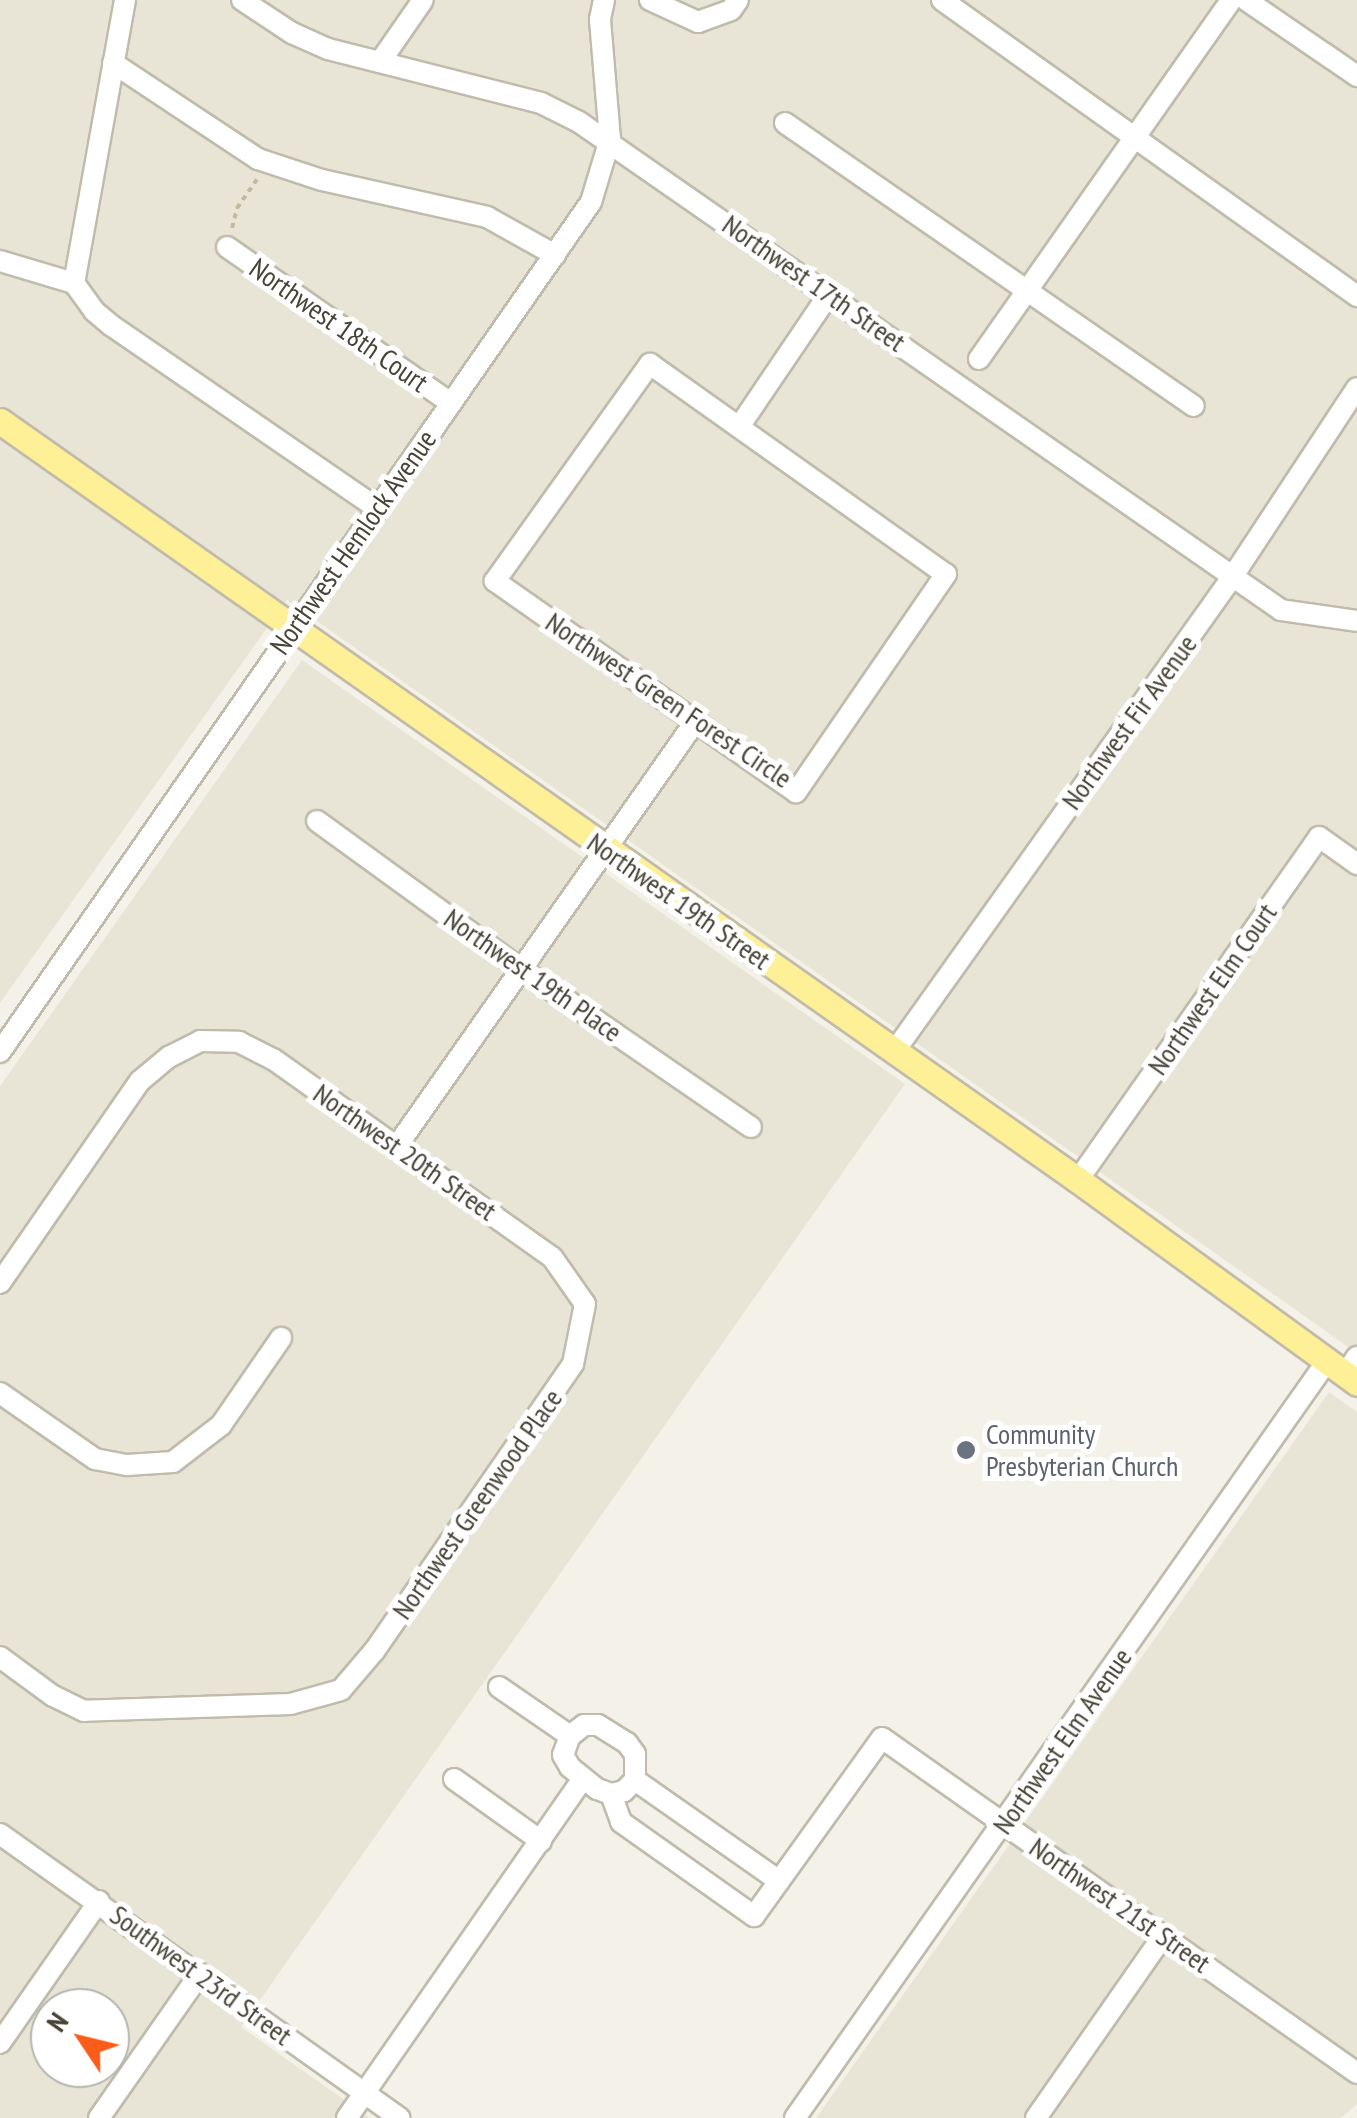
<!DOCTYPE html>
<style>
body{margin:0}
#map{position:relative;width:1357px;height:2118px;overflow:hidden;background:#f4f2e8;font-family:"PT Sans Narrow",sans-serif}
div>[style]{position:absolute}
.residential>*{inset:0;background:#e8e5d6}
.path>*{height:4px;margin-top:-2px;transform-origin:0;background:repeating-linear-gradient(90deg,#c1ba9c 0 5px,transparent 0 10px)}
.roads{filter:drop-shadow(2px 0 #c0bbab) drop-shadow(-2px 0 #c0bbab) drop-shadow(0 2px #c0bbab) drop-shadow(0 -2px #c0bbab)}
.minor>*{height:20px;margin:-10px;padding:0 10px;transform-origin:10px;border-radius:10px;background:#fff}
.major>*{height:25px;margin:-12.5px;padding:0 12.5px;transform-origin:12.5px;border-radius:12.5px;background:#fef097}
.dots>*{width:28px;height:28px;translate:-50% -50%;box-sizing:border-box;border:5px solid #fff;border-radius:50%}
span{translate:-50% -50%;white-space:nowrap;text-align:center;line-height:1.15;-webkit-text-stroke:10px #fff;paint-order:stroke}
.street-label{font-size:28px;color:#484337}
.worship-label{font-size:28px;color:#5b616d}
.left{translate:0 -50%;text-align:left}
.north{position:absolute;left:30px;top:1988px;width:100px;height:100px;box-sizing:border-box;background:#fff;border:2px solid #b6b4af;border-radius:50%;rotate:305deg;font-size:28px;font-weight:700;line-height:40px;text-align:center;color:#484337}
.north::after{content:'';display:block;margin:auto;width:35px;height:45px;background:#fa5c1a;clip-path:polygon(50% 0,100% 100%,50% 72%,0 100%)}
</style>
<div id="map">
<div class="residential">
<div style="clip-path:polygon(0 0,1357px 0,1357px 1353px,287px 600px,0 1003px)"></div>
<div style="clip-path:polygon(evenodd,302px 660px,905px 1084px,241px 2027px,370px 2118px,0 2118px,0 1086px,302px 660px,50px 2008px,110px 2008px,110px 2068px,50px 2068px,50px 2008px)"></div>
<div style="clip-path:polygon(1329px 1392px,1357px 1412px,1357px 2104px,1341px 2118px,816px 2118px)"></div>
</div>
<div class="path">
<div style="left:232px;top:228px;width:21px;rotate:-76deg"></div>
<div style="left:237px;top:208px;width:35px;rotate:-55deg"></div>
</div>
<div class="roads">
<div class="minor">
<div style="left:125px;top:0;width:288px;rotate:100.2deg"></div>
<div style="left:74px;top:283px;width:34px;rotate:54deg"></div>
<div style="left:94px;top:311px;width:23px;rotate:40deg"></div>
<div style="left:112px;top:326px;width:321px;rotate:34.5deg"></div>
<div style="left:242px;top:0;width:60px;rotate:33.4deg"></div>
<div style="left:292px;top:33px;width:39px;rotate:24deg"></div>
<div style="left:328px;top:49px;width:220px;rotate:14.2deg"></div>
<div style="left:541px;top:103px;width:42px;rotate:26.6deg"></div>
<div style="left:579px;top:122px;width:855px;rotate:34.81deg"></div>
<div style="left:1281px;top:610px;width:77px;rotate:8.2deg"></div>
<div style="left:650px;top:0;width:53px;rotate:24.6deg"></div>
<div style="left:698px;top:22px;width:35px;rotate:-20deg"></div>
<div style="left:731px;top:10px;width:12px;rotate:-55deg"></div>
<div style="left:942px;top:0;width:510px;rotate:35.5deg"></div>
<div style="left:1246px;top:0;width:135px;rotate:34.4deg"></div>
<div style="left:380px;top:62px;width:75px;rotate:-55.3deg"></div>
<div style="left:113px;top:63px;width:174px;rotate:33.5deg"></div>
<div style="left:258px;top:159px;width:67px;rotate:18.2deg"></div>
<div style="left:322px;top:180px;width:169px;rotate:12.6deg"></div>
<div style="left:487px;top:217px;width:78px;rotate:29.2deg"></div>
<div style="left:785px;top:123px;width:497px;rotate:34.7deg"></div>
<div style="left:227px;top:247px;width:273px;rotate:34.9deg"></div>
<div style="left:0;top:261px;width:77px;rotate:16.6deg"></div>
<div style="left:979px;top:359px;width:439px;rotate:-54.9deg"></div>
<div style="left:650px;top:364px;width:363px;rotate:35.4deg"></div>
<div style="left:946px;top:574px;width:265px;rotate:124.5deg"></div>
<div style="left:796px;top:792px;width:368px;rotate:-145deg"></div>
<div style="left:495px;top:581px;width:267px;rotate:-54.5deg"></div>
<div style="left:739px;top:427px;width:161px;rotate:-55.9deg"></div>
<div style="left:317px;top:821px;width:252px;rotate:36deg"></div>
<div style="left:521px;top:969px;width:279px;rotate:34.5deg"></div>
<div style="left:0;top:1052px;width:1035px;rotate:-55.19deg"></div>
<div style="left:591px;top:202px;width:66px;rotate:-73.2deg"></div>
<div style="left:610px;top:139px;width:120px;rotate:-94.8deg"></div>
<div style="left:600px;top:19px;width:19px;rotate:-78deg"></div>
<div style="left:894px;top:1052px;width:584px;rotate:-54.54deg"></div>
<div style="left:1233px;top:576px;width:225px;rotate:-56.6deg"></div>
<div style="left:397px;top:1146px;width:518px;rotate:-54.9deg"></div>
<div style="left:1078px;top:1180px;width:419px;rotate:-54.9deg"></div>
<div style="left:1319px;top:837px;width:47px;rotate:35.4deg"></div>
<div style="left:0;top:1283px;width:246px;rotate:-55.3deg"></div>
<div style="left:140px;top:1081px;width:38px;rotate:-40deg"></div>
<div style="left:169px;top:1057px;width:35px;rotate:-27deg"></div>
<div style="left:200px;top:1041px;width:39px;rotate:1deg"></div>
<div style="left:239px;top:1042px;width:38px;rotate:27deg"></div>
<div style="left:273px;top:1059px;width:342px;rotate:35.4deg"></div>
<div style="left:552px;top:1257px;width:57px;rotate:54.9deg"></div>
<div style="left:585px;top:1304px;width:61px;rotate:101.3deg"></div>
<div style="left:573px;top:1364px;width:348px;rotate:124.7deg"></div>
<div style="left:375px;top:1650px;width:52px;rotate:130.4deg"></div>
<div style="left:341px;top:1690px;width:52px;rotate:164.4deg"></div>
<div style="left:291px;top:1704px;width:207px;rotate:178.1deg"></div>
<div style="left:84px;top:1711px;width:34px;rotate:-154deg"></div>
<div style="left:53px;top:1696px;width:66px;rotate:-143.7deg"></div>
<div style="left:1345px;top:1374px;width:21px;rotate:-55deg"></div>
<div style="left:0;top:1393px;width:116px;rotate:34.8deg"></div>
<div style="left:95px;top:1459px;width:33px;rotate:11deg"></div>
<div style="left:127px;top:1465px;width:46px;rotate:-3.7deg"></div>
<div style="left:173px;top:1462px;width:61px;rotate:-37.6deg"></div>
<div style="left:221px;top:1425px;width:106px;rotate:-55.4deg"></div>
<div style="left:499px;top:1687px;width:86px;rotate:34.6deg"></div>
<div style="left:584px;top:1725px;width:14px"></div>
<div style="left:598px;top:1725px;width:34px;rotate:32deg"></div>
<div style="left:627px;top:1743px;width:14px;rotate:54deg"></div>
<div style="left:635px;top:1754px;width:26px;rotate:90deg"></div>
<div style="left:635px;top:1780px;width:16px;rotate:135deg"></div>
<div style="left:624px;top:1791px;width:13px;rotate:167deg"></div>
<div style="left:611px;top:1794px;width:15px;rotate:-160deg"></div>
<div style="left:597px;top:1789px;width:35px;rotate:-141deg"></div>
<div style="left:570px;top:1767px;width:14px;rotate:-120deg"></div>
<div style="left:563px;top:1755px;width:20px;rotate:-70deg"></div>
<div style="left:570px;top:1736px;width:18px;rotate:-38deg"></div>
<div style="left:454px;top:1779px;width:107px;rotate:35.5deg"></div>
<div style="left:635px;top:1780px;width:176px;rotate:35deg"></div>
<div style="left:611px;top:1794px;width:30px;rotate:70deg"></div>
<div style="left:621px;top:1822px;width:163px;rotate:35.3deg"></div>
<div style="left:754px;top:1916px;width:219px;rotate:-54.3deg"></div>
<div style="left:882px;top:1738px;width:581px;rotate:35.19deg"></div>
<div style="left:0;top:1834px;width:490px;rotate:35.4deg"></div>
<div style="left:0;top:2043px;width:173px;rotate:-55.1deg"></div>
<div style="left:99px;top:2118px;width:176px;rotate:-55deg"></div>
<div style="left:347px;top:2118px;width:413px;rotate:-55.2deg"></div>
<div style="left:795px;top:2118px;width:925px;rotate:-54.9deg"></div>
<div style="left:1036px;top:2118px;width:222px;rotate:-55.1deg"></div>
</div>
<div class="major">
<div style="left:0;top:421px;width:1318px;rotate:35.15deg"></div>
<div style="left:1078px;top:1180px;width:345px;rotate:36deg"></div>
</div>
</div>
<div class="dots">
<div style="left:966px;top:1450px;background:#6b7280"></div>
</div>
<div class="street-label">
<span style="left:814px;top:283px;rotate:35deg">Northwest 17th Street</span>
<span style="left:339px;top:325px;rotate:35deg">Northwest 18th Court</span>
<span style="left:353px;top:542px;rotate:-55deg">Northwest Hemlock Avenue</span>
<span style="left:669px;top:700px;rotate:34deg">Northwest Green Forest Circle</span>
<span style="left:1129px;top:722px;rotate:-54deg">Northwest Fir Avenue</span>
<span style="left:679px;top:901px;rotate:35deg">Northwest 19th Street</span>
<span style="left:533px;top:975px;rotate:35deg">Northwest 19th Place</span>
<span style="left:1212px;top:989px;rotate:-55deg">Northwest Elm Court</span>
<span style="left:405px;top:1152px;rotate:35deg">Northwest 20th Street</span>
<span style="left:477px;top:1504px;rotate:-55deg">Northwest Greenwood Place</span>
<span style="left:1062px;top:1741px;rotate:-55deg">Northwest Elm Avenue</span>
<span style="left:1120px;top:1905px;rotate:35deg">Northwest 21st Street</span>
<span style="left:201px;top:1975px;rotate:36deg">Southwest 23rd Street</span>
</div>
<div class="worship-label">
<span class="left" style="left:986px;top:1450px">Community<br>Presbyterian Church</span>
</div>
<div class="north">N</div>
</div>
